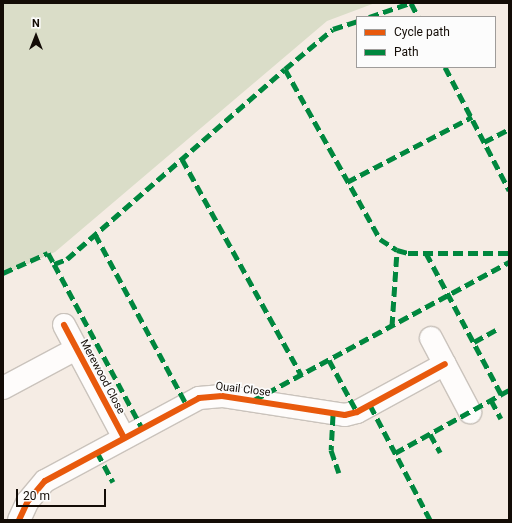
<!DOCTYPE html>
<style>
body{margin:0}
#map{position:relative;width:512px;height:523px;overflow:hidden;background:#f5ece4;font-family:Roboto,sans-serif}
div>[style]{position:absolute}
.green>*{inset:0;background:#daddc8}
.roads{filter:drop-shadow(1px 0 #cac3bc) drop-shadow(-1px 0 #cac3bc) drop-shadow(0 1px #cac3bc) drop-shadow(0 -1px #cac3bc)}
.minor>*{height:22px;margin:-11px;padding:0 11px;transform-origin:11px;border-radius:11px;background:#fefcfb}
.quiet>*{height:5px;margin-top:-2.5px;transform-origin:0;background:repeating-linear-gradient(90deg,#00873e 0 10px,transparent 0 15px)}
.cycleway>*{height:6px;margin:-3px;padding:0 3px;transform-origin:3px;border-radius:3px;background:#e8590c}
span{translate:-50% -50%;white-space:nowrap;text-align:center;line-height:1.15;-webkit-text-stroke:3.5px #fcfcfc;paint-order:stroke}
.street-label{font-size:11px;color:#130c06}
.frame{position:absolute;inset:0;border:4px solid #130c06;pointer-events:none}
.legend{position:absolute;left:356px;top:16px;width:140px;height:52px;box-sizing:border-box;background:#fcfcfc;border:1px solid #9f9c9a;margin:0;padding:5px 7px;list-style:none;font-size:12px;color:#130c06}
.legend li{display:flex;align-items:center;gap:8px;height:20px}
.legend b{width:20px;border:1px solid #9f9c9a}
.north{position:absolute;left:16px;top:16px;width:40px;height:40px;-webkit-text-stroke:3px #fcfcfc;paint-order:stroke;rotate:0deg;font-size:11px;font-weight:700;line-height:16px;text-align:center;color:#130c06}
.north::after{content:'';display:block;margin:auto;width:14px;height:18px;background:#130c06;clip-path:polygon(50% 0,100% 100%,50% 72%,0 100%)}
.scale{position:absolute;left:16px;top:489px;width:90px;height:18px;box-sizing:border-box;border:2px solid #130c06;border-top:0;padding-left:5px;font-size:12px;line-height:14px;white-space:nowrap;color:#130c06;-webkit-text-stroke:3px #fcfcfc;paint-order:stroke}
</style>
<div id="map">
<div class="green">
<div style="clip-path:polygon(3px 3px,375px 3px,327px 21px,55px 252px,3px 275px)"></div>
</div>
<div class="roads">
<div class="minor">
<div style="left:64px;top:325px;width:128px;rotate:62deg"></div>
<div style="left:431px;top:338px;width:84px;rotate:62.2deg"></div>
<div style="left:3px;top:388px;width:83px;rotate:-28.1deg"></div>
<div style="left:19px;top:520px;width:21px;rotate:-65deg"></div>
<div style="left:28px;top:501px;width:26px;rotate:-50deg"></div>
<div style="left:45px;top:481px;width:175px;rotate:-28.3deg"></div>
<div style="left:199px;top:398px;width:23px;rotate:-5deg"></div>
<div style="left:222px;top:396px;width:124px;rotate:8.8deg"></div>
<div style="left:345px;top:415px;width:12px;rotate:-14deg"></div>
<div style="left:357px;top:412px;width:100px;rotate:-28.6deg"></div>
</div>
</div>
<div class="quiet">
<div style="left:411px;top:3px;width:16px;rotate:63deg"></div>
<div style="left:369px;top:17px;width:43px;rotate:-18.9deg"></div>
<div style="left:445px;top:67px;width:139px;rotate:62.5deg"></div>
<div style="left:285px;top:69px;width:195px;rotate:60.8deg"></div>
<div style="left:380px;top:239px;width:20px;rotate:33deg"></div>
<div style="left:397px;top:250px;width:11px;rotate:15deg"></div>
<div style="left:408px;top:253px;width:101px"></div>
<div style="left:484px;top:142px;width:28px;rotate:-27deg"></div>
<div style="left:182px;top:159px;width:247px;rotate:61.1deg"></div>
<div style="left:347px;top:182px;width:141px;rotate:-27.5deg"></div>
<div style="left:95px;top:234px;width:193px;rotate:61.8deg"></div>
<div style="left:426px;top:253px;width:160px;rotate:62deg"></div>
<div style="left:54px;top:264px;width:186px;rotate:61.8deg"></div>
<div style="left:3px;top:273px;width:49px;rotate:-24deg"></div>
<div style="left:48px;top:253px;width:13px;rotate:61deg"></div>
<div style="left:54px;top:264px;width:14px;rotate:-21deg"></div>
<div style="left:67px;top:259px;width:289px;rotate:-41.1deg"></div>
<div style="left:285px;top:69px;width:62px;rotate:-39.8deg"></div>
<div style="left:333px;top:29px;width:25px;rotate:-18deg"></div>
<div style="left:392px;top:326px;width:76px;rotate:-86.2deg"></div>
<div style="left:474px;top:342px;width:25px;rotate:-29deg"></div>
<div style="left:329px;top:360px;width:59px;rotate:61.7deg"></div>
<div style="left:254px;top:400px;width:290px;rotate:-28.4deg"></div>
<div style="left:491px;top:400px;width:21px;rotate:62deg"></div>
<div style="left:370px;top:405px;width:130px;rotate:62.4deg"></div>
<div style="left:333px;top:415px;width:35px;rotate:93deg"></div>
<div style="left:331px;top:450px;width:24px;rotate:71deg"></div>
<div style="left:430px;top:434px;width:21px;rotate:61deg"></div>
<div style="left:97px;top:452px;width:34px;rotate:62deg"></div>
<div style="left:395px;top:453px;width:130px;rotate:-28.9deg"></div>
</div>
<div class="cycleway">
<div style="left:64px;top:325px;width:128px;rotate:62deg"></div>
<div style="left:19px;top:520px;width:21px;rotate:-65deg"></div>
<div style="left:28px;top:501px;width:26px;rotate:-50deg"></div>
<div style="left:45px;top:481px;width:175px;rotate:-28.3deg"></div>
<div style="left:199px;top:398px;width:23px;rotate:-5deg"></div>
<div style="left:222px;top:396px;width:124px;rotate:8.8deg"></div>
<div style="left:345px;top:415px;width:12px;rotate:-14deg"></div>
<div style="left:357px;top:412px;width:100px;rotate:-28.6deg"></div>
</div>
<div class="street-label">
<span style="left:102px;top:377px;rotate:62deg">Merewood Close</span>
<span style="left:243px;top:390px;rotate:7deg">Quail Close</span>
</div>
<div class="frame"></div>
<ul class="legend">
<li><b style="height:5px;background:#e8590c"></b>Cycle path</li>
<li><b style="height:5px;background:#00873e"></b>Path</li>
</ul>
<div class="north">N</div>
<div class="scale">20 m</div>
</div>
